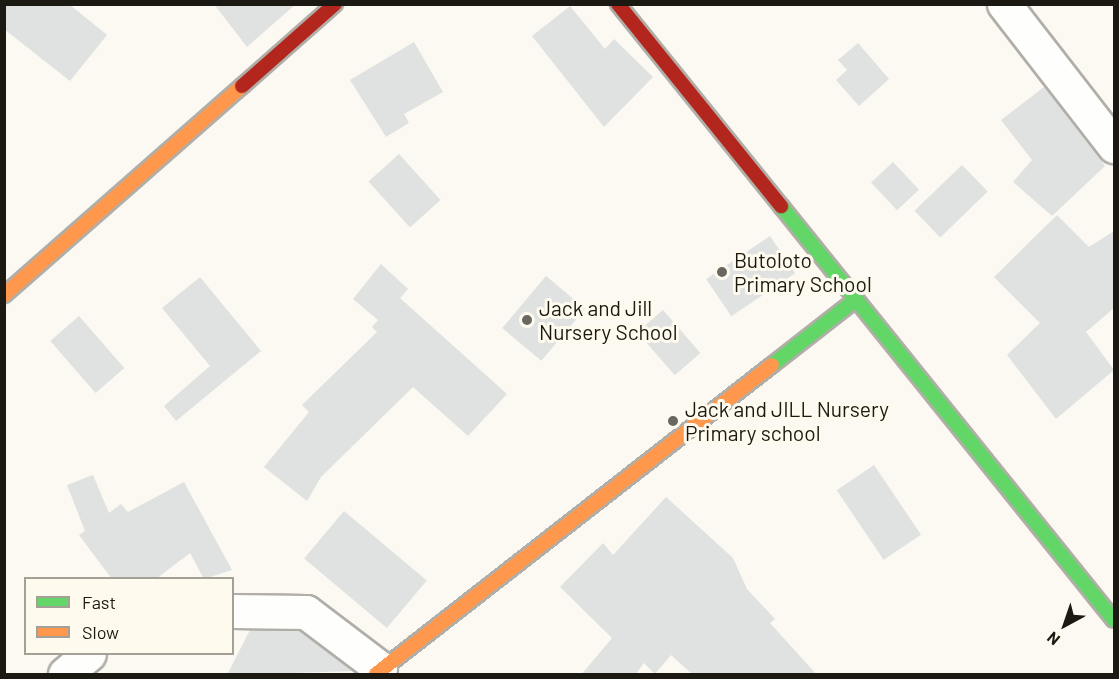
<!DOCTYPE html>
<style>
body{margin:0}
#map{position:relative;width:1119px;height:679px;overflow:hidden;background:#fbf9f2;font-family:Barlow,sans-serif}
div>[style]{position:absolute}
.building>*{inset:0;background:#dfe2e0;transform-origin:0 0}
.roads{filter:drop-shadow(2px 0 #b0aea7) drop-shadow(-2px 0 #b0aea7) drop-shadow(0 2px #b0aea7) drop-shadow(0 -2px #b0aea7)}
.street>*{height:33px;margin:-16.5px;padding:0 16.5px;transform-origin:16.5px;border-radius:16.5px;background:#fefefd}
.fast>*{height:14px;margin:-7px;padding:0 7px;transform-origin:7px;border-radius:7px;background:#63d668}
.slow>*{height:14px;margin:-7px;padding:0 7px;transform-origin:7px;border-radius:7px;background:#ff974d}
.jam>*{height:14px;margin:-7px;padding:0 7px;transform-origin:7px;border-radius:7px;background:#b3261e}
.dots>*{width:16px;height:16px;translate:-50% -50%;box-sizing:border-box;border:3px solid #fffaee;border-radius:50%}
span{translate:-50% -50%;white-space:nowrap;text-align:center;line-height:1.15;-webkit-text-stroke:6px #fffaee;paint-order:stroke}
.poi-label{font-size:21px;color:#1b1912}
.left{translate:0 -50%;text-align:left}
.frame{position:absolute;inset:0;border:6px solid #1b1912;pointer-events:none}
.legend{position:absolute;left:24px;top:577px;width:210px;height:78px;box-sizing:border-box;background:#fffaee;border:2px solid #a4a096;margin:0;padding:8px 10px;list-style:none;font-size:18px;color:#1b1912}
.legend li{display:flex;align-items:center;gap:12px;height:30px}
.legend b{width:30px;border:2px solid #a4a096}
.north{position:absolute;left:1035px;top:595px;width:60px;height:60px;-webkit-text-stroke:4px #fffaee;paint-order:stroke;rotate:220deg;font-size:16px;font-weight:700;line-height:24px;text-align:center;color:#1b1912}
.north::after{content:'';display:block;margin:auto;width:21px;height:27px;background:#1b1912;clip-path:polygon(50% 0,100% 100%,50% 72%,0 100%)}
</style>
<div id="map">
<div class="building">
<div style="clip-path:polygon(4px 4px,69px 4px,107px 35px,70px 81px,4px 29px)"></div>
<div style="clip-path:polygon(214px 4px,296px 4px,247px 47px)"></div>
<div style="clip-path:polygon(570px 6px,605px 49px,614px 39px,653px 77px,604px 127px,532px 36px)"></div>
<div style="clip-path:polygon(414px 42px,443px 92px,404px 114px,409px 123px,386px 137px,350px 80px)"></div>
<div style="clip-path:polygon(858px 43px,889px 79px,859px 106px,836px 80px,847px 70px,838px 60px)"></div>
<div style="clip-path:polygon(1044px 87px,1105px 166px,1052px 216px,1013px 182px,1032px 160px,1001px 120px)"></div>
<div style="left:399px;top:154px;width:62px;height:41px;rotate:48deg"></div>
<div style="left:893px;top:162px;width:38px;height:30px;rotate:47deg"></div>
<div style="left:962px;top:165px;width:37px;height:66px;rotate:46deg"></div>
<div style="clip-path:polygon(1057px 215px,1089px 247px,1114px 231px,1114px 308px,1086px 332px,1114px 370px,1056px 419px,1007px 355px,1040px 323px,994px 277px)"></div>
<div style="left:770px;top:236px;width:45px;height:77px;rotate:56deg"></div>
<div style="clip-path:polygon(381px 264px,408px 289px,400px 298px,507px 394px,468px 436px,413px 387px,321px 477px,307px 501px,264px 467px,309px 412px,302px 405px,377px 332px,372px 327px,378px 320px,353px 299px)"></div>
<div style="left:546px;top:276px;width:51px;height:68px;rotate:40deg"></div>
<div style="clip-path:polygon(200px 277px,261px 351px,176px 421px,164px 406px,210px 366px,162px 308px)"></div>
<div style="left:663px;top:310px;width:57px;height:34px;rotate:49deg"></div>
<div style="left:79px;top:316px;width:69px;height:38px;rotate:49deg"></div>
<div style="left:874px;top:465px;width:84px;height:45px;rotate:56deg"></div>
<div style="clip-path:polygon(93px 475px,109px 513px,121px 504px,128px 512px,184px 482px,232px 570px,204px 579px,190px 553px,156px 579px,112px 579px,79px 535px,85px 531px,67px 485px)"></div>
<div style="clip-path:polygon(666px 497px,733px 558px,747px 589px,775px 619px,770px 623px,817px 675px,693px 675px,671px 655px,655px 674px,644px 663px,635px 675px,581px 675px,612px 638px,560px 587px,603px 543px,613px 555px)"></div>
<div style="left:344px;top:511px;width:108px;height:62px;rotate:40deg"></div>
<div style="clip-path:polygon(250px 630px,300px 631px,353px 671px,227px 675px)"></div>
</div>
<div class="roads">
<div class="street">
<div style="left:1004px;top:4px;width:180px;rotate:52.2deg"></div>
<div style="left:232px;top:611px;width:74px;rotate:0.8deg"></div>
<div style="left:306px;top:612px;width:93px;rotate:37.1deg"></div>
<div style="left:65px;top:674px;width:31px;rotate:-40deg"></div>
</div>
<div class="fast">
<div style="left:781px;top:206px;width:531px;rotate:51.19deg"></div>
<div style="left:772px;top:365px;width:104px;rotate:-38deg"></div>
</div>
<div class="slow">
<div style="left:4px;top:295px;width:317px;rotate:-41.3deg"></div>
<div style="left:376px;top:674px;width:502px;rotate:-37.97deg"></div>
</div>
<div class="jam">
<div style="left:618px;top:4px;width:260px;rotate:51.1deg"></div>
<div style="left:242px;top:86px;width:124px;rotate:-41.4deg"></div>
</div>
</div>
<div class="dots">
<div style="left:722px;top:272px;background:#696760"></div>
<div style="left:527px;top:320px;background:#696760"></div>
<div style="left:673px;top:421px;background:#696760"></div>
</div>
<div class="poi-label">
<span class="left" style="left:734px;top:272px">Butoloto<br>Primary School</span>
<span class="left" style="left:539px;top:320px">Jack and Jill<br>Nursery School</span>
<span class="left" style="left:685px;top:421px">Jack and JILL Nursery<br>Primary school</span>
</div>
<div class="frame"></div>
<ul class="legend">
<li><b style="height:8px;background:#63d668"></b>Fast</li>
<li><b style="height:8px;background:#ff974d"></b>Slow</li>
</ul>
<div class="north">N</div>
</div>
